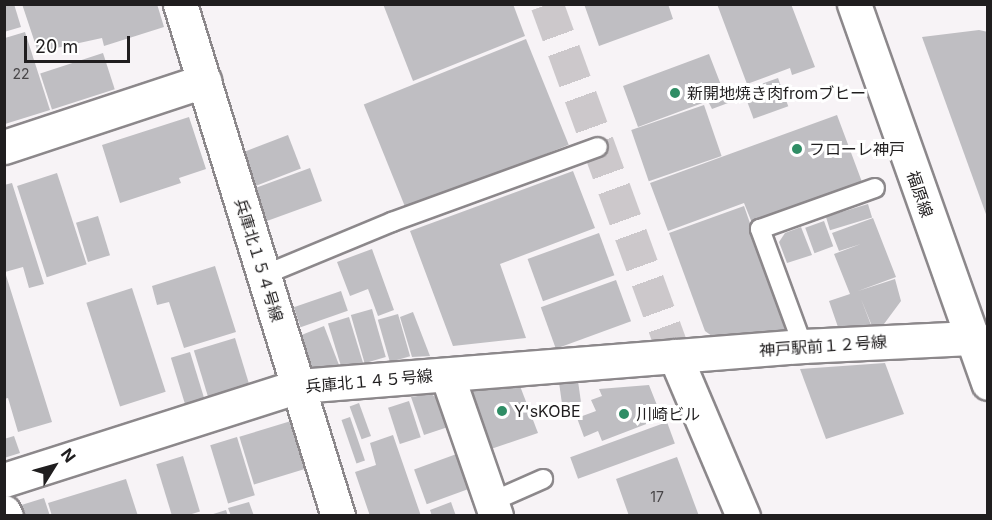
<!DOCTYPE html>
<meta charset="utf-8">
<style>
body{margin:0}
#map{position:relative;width:992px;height:520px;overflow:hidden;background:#f7f3f6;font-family:Inter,"Noto Sans JP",sans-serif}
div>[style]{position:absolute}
.building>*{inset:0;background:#bfbec2;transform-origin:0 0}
.street-tunnel>*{height:33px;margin-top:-16.5px;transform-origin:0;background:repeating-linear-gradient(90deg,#ccc8cb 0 33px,transparent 0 49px)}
.roads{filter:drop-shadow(2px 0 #8c888b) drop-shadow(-2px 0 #8c888b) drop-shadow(0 2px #8c888b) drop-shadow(0 -2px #8c888b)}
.lane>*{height:18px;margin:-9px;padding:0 9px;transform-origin:9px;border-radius:9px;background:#fff}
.street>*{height:33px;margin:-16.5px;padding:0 16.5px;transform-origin:16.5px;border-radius:16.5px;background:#fff}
.secondary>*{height:33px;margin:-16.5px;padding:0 16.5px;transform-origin:16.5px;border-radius:16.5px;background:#fff}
.dots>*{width:16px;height:16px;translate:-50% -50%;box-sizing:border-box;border:3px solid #fff;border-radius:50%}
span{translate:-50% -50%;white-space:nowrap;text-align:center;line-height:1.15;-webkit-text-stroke:6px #fff;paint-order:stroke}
.number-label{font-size:14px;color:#484648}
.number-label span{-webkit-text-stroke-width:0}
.poi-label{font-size:16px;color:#201e1f}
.left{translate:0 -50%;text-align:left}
.street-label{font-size:16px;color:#201e1f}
.frame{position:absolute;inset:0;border:6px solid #201e1f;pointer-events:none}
.north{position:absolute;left:24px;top:436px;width:60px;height:60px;-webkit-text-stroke:4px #fff;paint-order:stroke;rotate:53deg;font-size:16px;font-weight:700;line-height:24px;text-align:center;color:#201e1f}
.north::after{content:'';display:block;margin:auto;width:21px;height:27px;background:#201e1f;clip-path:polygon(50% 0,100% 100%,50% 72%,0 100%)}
.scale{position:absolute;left:24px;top:36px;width:106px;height:27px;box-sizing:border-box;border:3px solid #201e1f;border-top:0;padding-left:8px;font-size:18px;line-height:21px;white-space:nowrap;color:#201e1f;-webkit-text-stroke:4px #fff;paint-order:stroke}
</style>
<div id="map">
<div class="building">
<div style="clip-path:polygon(4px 4px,14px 4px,21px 27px,4px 32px)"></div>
<div style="clip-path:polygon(22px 4px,157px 4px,164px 27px,104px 46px,102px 38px,38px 52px)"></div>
<div style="clip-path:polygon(383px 4px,513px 4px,525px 36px,413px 81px)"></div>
<div style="clip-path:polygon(584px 4px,668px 4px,673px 19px,599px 46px)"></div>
<div style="clip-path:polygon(717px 4px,791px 4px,815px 67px,792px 75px,790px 68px,747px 84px)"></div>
<div style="clip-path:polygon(979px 30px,988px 32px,987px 217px,922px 37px)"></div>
<div style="clip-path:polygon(25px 32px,50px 110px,5px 124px,5px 38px)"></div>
<div style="left:526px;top:39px;width:114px;height:175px;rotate:68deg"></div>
<div style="left:103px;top:53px;width:38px;height:66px;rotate:72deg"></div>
<div style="clip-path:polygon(709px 54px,728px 103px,712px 109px,708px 101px,638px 127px,623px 86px)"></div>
<div style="left:778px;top:78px;width:30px;height:37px;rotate:70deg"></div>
<div style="left:704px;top:105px;width:54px;height:77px;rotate:71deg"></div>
<div style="clip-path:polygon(837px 115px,862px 182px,752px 223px,744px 203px,668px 231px,650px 183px)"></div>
<div style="clip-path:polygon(189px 117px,206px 169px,179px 178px,181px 183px,120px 203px,102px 145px)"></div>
<div style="left:288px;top:135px;width:36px;height:50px;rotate:69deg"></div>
<div style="left:310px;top:168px;width:35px;height:60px;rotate:70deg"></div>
<div style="clip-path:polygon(573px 171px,595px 228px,500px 264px,526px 338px,453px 346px,410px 231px)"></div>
<div style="left:57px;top:173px;width:96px;height:42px;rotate:72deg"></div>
<div style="clip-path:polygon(12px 183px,44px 284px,29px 288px,23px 267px,5px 272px,52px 422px,18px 432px,8px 398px,4px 399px,4px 185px)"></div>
<div style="left:868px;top:204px;width:14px;height:44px;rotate:73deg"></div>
<div style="clip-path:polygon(744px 206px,788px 332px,716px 339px,705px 331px,669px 233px)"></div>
<div style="left:98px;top:216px;width:41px;height:23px;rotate:73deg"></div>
<div style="clip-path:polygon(873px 218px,896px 277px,858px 291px,895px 279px,901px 301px,884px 324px,872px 326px,861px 299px,871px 325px,839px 330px,829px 301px,850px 294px,834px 254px,861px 244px,839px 251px,832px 233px)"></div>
<div style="left:824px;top:221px;width:27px;height:20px;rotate:70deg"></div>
<div style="clip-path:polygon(801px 227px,812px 255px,787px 263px,779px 242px,785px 233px)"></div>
<div style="left:599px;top:233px;width:45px;height:76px;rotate:70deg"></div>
<div style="clip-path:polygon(372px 249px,394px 310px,378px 316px,368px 289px,350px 296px,337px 262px)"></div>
<div style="clip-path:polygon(215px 266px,236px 332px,184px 348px,169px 302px,157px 305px,152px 286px)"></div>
<div style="left:616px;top:280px;width:44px;height:80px;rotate:70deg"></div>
<div style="left:132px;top:288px;width:109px;height:48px;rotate:72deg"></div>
<div style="left:341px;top:291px;width:21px;height:50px;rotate:71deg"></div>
<div style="left:372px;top:309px;width:50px;height:22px;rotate:74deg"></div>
<div style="clip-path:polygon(413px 312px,430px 356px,412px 357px,400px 317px)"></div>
<div style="left:398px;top:314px;width:44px;height:21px;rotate:74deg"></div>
<div style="left:349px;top:317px;width:49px;height:22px;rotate:73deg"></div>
<div style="clip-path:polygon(324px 326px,339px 365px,319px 373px,310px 365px,299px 336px)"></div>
<div style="left:235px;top:338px;width:51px;height:43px;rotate:73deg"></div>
<div style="left:190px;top:352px;width:55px;height:20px;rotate:73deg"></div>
<div style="clip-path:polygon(885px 363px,904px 414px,826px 439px,800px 369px)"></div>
<div style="left:578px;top:381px;width:21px;height:19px;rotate:82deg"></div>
<div style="clip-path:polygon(649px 385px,662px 418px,602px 441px,598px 431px,584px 437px,577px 418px,596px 411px,591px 400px,602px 396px,599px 389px)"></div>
<div style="clip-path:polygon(520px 386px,538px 433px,488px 450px,467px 390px)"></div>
<div style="clip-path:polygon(431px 394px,443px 402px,451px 426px,424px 435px,411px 397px)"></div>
<div style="left:409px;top:401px;width:38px;height:22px;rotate:72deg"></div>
<div style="left:359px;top:403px;width:35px;height:10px;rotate:70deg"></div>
<div style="left:350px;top:417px;width:46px;height:9px;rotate:71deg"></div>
<div style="left:291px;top:421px;width:50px;height:54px;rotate:73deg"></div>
<div style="left:667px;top:422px;width:23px;height:103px;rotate:70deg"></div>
<div style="clip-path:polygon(393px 435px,421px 516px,370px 516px,355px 472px,376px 465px,370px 443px)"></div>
<div style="clip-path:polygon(14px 436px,20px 453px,4px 458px,4px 439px)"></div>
<div style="left:237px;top:437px;width:61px;height:28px;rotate:73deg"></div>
<div style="left:462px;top:452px;width:37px;height:51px;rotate:70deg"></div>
<div style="left:183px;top:456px;width:58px;height:28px;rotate:73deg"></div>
<div style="clip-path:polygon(677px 457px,699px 516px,629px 516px,616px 479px)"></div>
<div style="clip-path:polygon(126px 479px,138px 516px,52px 516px,48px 503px)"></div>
<div style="clip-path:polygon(44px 498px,50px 516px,18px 516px,15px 507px)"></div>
<div style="clip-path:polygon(249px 502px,254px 516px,231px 516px,228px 508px)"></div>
<div style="clip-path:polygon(451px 502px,456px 516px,432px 516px,430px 510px)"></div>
<div style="clip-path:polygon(226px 510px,228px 516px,210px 516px,210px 515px)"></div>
</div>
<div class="street-tunnel">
<div style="left:547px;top:4px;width:375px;rotate:70deg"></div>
</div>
<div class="roads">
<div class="lane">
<div style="left:264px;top:275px;width:139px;rotate:-22.5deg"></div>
<div style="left:392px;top:222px;width:219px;rotate:-20deg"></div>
<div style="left:803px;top:346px;width:125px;rotate:-110.2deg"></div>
<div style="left:760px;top:229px;width:122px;rotate:-19.6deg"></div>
<div style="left:491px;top:502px;width:57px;rotate:-23.9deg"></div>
</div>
<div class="street">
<div style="left:180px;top:4px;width:536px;rotate:72.85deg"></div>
<div style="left:4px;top:147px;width:211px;rotate:-18.3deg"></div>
<div style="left:675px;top:356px;width:174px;rotate:67deg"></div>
<div style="left:447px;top:375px;width:149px;rotate:70.8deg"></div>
<div style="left:4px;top:480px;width:310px;rotate:-17.7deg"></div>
<div style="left:299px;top:386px;width:506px;rotate:-4.54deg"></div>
<div style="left:803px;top:346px;width:168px;rotate:-2.7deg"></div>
<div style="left:971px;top:338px;width:18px;rotate:16deg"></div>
<div style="left:4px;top:512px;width:4px;rotate:63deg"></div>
</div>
<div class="secondary">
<div style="left:854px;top:4px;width:402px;rotate:70.5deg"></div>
</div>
</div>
<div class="dots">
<div style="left:675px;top:93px;background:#2f8d65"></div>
<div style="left:797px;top:149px;background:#2f8d65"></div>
<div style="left:502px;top:411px;background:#2f8d65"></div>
<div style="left:624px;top:414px;background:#2f8d65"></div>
</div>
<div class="number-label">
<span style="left:21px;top:74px">22</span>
<span style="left:657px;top:497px">17</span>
</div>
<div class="poi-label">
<span class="left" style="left:687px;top:93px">新開地焼き肉fromブヒー</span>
<span class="left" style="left:809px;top:149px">フローレ神戸</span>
<span class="left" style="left:514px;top:411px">Y'sKOBE</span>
<span class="left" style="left:636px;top:414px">川崎ビル</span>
</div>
<div class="street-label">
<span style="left:920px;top:194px;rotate:71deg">福原線</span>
<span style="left:259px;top:260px;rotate:73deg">兵庫北１５４号線</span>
<span style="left:823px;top:346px;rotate:-4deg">神戸駅前１２号線</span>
<span style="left:369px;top:381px;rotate:-5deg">兵庫北１４５号線</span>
</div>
<div class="frame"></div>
<div class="north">N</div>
<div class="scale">20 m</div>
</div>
